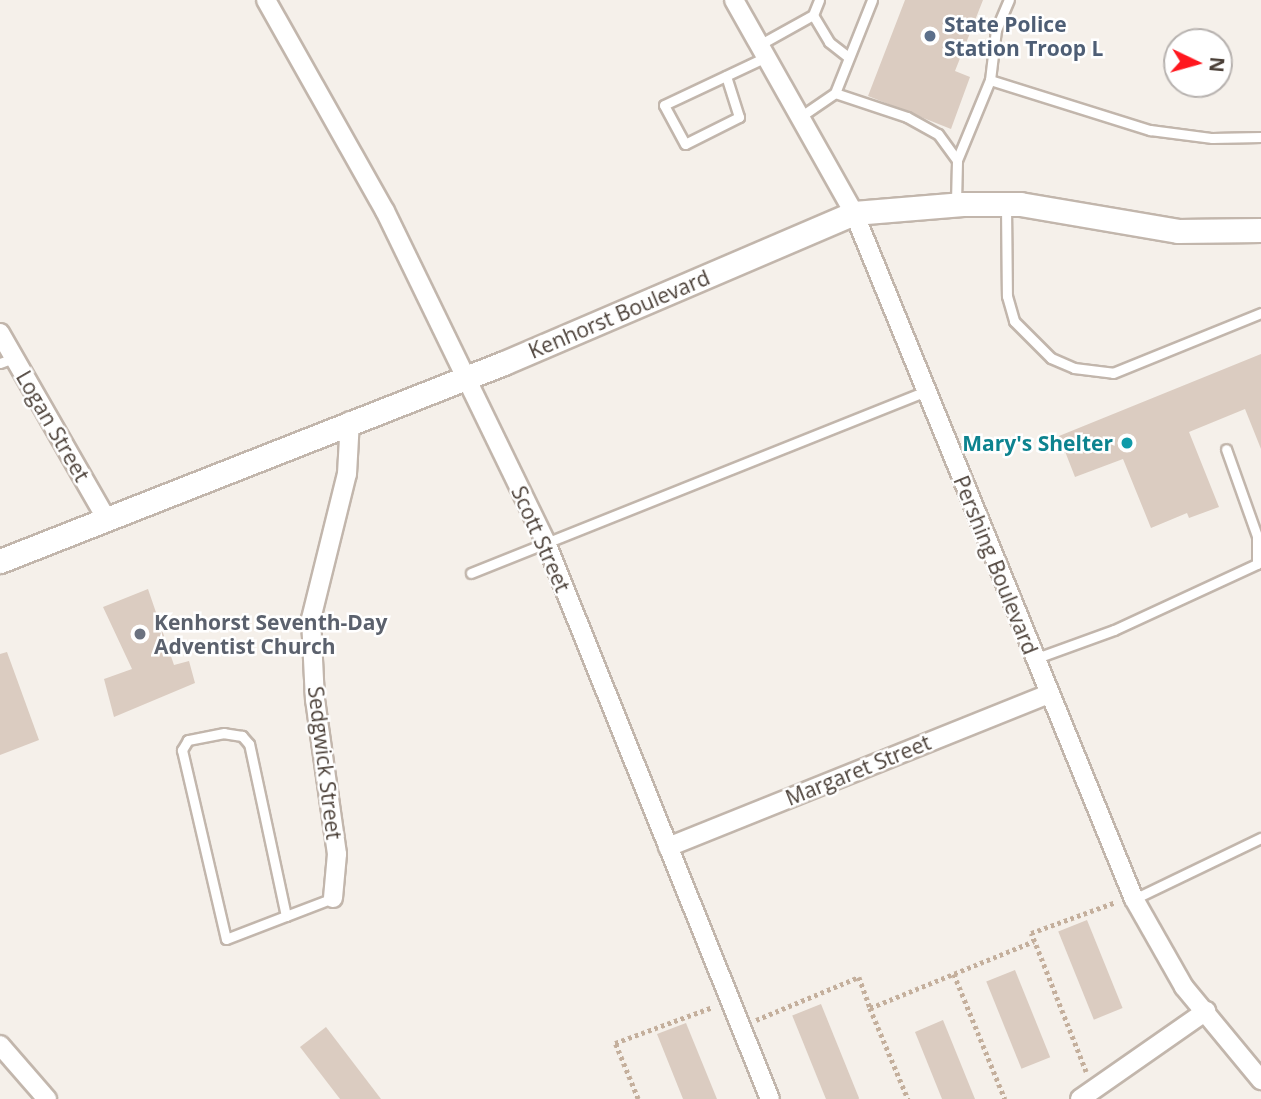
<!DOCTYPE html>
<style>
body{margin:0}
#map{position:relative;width:1261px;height:1099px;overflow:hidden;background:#f5f0ea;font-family:"Open Sans",sans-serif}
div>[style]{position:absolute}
.building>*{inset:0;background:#dbccc1;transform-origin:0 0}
.path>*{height:4.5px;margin-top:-2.25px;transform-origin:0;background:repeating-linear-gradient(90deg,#c4af9c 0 3.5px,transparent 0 7px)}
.roads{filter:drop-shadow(2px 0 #c2b6ac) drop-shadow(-2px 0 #c2b6ac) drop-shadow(0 2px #c2b6ac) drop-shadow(0 -2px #c2b6ac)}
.service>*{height:9px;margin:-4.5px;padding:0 4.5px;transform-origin:4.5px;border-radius:4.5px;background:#fff}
.minor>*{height:18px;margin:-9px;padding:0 9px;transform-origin:9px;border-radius:9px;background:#fff}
.tertiary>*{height:23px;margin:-11.5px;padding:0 11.5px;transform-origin:11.5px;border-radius:11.5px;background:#fff}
.dots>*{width:19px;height:19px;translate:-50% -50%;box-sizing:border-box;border:4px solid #fff;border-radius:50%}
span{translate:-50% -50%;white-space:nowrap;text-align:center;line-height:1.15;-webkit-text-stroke:5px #fff;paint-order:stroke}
.service-label{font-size:21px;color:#4e5e75;font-weight:700}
.left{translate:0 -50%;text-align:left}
.street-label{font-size:21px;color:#4a3f37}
.culture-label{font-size:21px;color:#0d838f;font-weight:700}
.right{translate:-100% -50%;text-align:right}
.worship-label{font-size:21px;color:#5b616d;font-weight:700}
.north{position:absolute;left:1163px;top:28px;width:70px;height:70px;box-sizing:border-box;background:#fff;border:2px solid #b7b2af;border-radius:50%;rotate:95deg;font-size:19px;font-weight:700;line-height:28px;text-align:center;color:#4a3f37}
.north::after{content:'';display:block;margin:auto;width:24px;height:32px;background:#ff171e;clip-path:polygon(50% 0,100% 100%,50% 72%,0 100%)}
</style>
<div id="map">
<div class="building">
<div style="clip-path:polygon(905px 0,983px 0,955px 71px,970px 77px,951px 129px,868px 96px)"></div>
<div style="clip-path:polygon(1261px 354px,1261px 449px,1245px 409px,1189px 432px,1219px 507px,1189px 518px,1187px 513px,1151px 528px,1123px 459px,1075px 477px,1059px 436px)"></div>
<div style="clip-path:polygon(148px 589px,174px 665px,189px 661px,195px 683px,114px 717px,104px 679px,132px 669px,103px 607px)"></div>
<div style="clip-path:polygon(7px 652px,39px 740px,0 755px,0 654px)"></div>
<div style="left:1087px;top:920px;width:95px;height:31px;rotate:68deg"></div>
<div style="left:1015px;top:970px;width:94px;height:31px;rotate:68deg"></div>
<div style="left:821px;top:1004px;width:102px;height:31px;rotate:68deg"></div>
<div style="clip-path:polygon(943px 1020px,975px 1099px,942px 1099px,915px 1032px)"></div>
<div style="clip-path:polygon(686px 1023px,717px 1099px,683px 1099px,657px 1034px)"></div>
<div style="clip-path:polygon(326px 1027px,381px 1099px,340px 1099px,300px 1047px)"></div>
</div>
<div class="path">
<div style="left:954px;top:974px;width:135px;rotate:67.8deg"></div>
<div style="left:870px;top:1008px;width:99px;rotate:67.3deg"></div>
<div style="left:756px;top:1020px;width:112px;rotate:-22.7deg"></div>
<div style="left:859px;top:977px;width:33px;rotate:70deg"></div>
<div style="left:870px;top:1008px;width:177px;rotate:-22.2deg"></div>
<div style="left:1086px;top:1072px;width:149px;rotate:-111.6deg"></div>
<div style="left:1031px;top:933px;width:90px;rotate:-20deg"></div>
<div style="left:638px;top:1099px;width:61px;rotate:-112.3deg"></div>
<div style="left:615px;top:1043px;width:104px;rotate:-20.2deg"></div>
</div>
<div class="roads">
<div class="service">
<div style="left:813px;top:15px;width:31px;rotate:59deg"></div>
<div style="left:829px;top:42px;width:23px;rotate:38deg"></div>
<div style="left:759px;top:45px;width:62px;rotate:-29.1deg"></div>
<div style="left:813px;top:15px;width:16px;rotate:-68deg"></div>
<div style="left:726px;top:76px;width:43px;rotate:72.4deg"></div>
<div style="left:739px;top:117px;width:60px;rotate:153.4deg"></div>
<div style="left:685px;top:144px;width:44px;rotate:-118.3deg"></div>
<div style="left:664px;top:105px;width:113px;rotate:-25.2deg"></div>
<div style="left:990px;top:80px;width:168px;rotate:17.4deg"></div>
<div style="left:1150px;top:130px;width:63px;rotate:7.4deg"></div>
<div style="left:1212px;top:138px;width:49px;rotate:-1.2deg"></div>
<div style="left:835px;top:93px;width:100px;rotate:-68.3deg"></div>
<div style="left:800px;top:117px;width:42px;rotate:-34.4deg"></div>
<div style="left:835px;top:93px;width:76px;rotate:18.4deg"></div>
<div style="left:907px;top:117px;width:35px;rotate:29deg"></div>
<div style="left:938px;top:134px;width:32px;rotate:54deg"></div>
<div style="left:956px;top:202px;width:42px;rotate:-88.6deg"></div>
<div style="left:957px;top:160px;width:87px;rotate:-67.6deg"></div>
<div style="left:990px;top:80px;width:50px;rotate:-83.2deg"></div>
<div style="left:996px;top:30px;width:33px;rotate:-67deg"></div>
<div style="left:1006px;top:206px;width:90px;rotate:89.4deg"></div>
<div style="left:1007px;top:296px;width:26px;rotate:74deg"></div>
<div style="left:1014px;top:321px;width:52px;rotate:45deg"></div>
<div style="left:1051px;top:358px;width:25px;rotate:23deg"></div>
<div style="left:1074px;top:368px;width:39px;rotate:7deg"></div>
<div style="left:1113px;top:373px;width:160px;rotate:-22.1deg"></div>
<div style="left:0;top:363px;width:15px;rotate:-20deg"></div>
<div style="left:471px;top:573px;width:489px;rotate:-21.8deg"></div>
<div style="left:1034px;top:659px;width:85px;rotate:-19.9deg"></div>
<div style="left:1114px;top:630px;width:157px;rotate:-24.8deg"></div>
<div style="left:1257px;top:564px;width:28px;rotate:-90deg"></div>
<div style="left:1257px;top:536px;width:92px;rotate:-109.6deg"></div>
<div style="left:1134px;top:899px;width:141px;rotate:-25.7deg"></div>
<div style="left:286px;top:916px;width:176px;rotate:-102.1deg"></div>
<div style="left:249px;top:744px;width:11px;rotate:-131deg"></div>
<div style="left:242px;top:736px;width:18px;rotate:-171deg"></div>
<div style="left:224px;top:733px;width:37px;rotate:169deg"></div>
<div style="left:188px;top:740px;width:12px;rotate:121deg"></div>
<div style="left:182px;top:750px;width:194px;rotate:76.9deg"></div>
<div style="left:226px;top:939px;width:64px;rotate:-21deg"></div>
<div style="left:286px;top:916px;width:50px;rotate:-21deg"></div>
</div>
<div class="minor">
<div style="left:266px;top:0;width:242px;rotate:60.6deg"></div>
<div style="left:385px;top:211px;width:369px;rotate:64.1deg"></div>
<div style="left:546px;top:543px;width:599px;rotate:68.06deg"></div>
<div style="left:734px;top:0;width:244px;rotate:60.6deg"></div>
<div style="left:854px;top:213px;width:741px;rotate:67.8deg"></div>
<div style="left:1134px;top:899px;width:101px;rotate:60.4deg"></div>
<div style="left:1184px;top:987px;width:121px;rotate:50.4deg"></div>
<div style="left:0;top:333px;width:213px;rotate:60.2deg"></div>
<div style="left:668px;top:847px;width:411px;rotate:-21.9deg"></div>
<div style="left:333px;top:898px;width:44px;rotate:-84.8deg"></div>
<div style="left:337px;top:854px;width:156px;rotate:-98.1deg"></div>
<div style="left:315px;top:700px;width:81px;rotate:-92.8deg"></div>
<div style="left:311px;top:619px;width:149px;rotate:-76.1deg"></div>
<div style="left:347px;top:474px;width:53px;rotate:-86.8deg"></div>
<div style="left:0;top:1045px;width:72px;rotate:49deg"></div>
<div style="left:1080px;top:1099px;width:154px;rotate:-34.9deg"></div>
</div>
<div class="tertiary">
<div style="left:0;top:561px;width:541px;rotate:-21.45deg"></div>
<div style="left:504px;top:363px;width:381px;rotate:-23.2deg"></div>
<div style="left:854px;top:213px;width:109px;rotate:-4.7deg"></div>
<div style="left:963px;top:204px;width:57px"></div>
<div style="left:1020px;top:204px;width:160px;rotate:9.7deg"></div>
<div style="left:1178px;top:231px;width:83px;rotate:-0.7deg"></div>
</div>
</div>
<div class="dots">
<div style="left:930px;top:36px;background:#5c6f8a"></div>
<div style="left:1127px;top:443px;background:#0f9aa8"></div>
<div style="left:140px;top:634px;background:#6b7280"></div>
</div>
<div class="service-label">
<span class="left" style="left:944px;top:36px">State Police<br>Station Troop L</span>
</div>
<div class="street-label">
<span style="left:619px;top:314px;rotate:-23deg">Kenhorst Boulevard</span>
<span style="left:53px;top:426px;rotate:60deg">Logan Street</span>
<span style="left:541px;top:539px;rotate:66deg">Scott Street</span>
<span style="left:996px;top:565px;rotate:68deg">Pershing Boulevard</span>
<span style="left:325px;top:763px;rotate:83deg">Sedgwick Street</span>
<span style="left:858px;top:770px;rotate:-22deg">Margaret Street</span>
</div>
<div class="culture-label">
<span class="right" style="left:1113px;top:443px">Mary's Shelter</span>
</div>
<div class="worship-label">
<span class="left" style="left:154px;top:634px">Kenhorst Seventh-Day<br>Adventist Church</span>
</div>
<div class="north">N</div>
</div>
